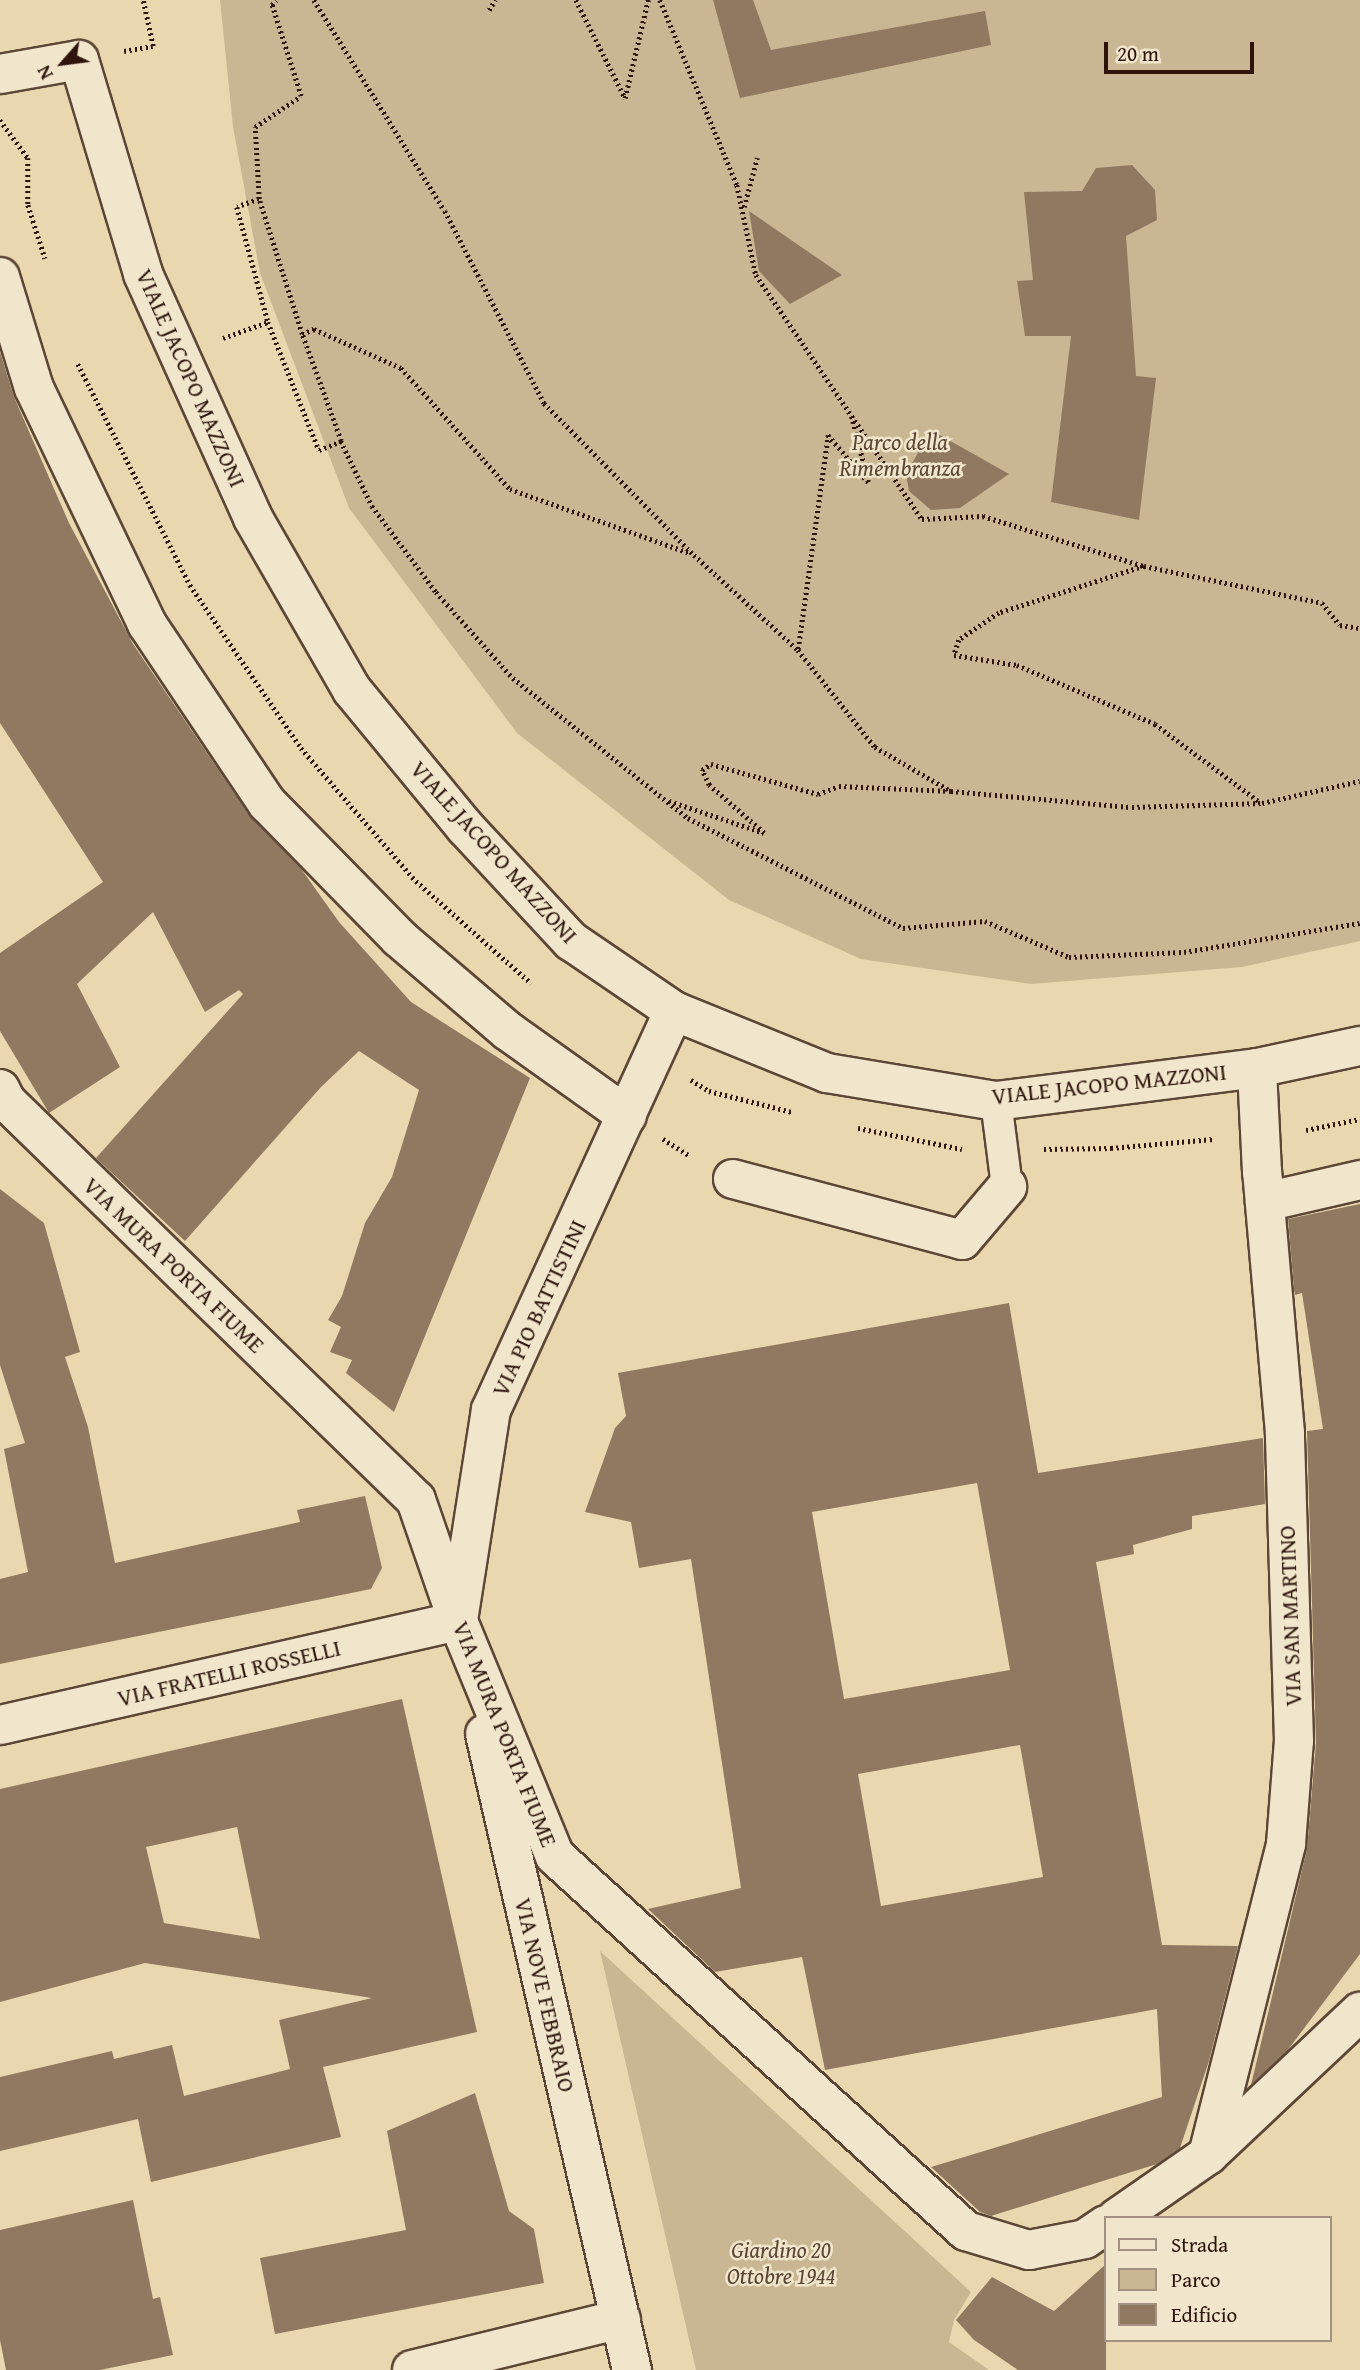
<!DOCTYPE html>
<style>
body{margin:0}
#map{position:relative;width:1360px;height:2370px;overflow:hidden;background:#e9d8af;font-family:"Gentium Book Plus",serif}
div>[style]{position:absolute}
.green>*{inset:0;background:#c9b793}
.building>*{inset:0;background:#8f7a61}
.path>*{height:4.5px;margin-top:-2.25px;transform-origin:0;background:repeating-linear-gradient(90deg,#2d150c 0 2px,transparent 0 5.5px)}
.roads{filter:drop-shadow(2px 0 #5c4635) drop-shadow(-2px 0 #5c4635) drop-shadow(0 2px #5c4635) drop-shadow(0 -2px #5c4635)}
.service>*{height:30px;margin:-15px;padding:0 15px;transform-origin:15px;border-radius:15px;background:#f1e6cb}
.minor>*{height:38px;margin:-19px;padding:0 19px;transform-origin:19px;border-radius:19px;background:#f1e6cb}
.tertiary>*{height:38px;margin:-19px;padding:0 19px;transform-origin:19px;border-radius:19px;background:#f1e6cb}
span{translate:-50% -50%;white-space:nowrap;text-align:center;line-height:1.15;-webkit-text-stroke:5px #f1e6cb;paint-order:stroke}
.street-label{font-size:23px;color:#2d150c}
.park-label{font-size:23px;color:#5c4634;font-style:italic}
.legend{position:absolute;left:1104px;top:2216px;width:228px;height:126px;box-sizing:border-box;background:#f1e6cb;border:2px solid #a3927f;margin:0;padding:9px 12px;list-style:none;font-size:21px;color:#2d150c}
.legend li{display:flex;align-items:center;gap:14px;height:35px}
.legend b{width:35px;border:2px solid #a3927f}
.north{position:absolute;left:28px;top:28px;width:70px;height:70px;-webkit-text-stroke:5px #f1e6cb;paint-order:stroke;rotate:242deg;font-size:19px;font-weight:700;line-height:28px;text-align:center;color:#2d150c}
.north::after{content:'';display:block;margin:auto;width:24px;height:32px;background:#2d150c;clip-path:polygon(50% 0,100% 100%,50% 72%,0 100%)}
.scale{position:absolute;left:1104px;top:42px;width:150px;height:32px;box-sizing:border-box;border:4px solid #2d150c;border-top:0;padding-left:9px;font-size:21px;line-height:24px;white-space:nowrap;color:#2d150c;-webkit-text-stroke:5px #f1e6cb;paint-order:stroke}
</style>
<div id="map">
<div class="green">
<div style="clip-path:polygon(220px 0,1360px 0,1360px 941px,1242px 967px,1031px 984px,861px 959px,729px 900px,517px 733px,349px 508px,260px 273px,233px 127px)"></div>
<div style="clip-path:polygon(600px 1951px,971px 2292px,954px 2320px,949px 2342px,989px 2370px,696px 2370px)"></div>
</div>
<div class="building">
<div style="clip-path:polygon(713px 0,753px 0,771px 50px,985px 11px,991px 45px,740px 98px)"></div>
<div style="clip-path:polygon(1132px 165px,1155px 190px,1157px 220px,1126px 236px,1136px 376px,1156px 378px,1139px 520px,1051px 502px,1071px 336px,1025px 336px,1017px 281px,1033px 280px,1024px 192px,1082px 191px,1096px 168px)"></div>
<div style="clip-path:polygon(749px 211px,842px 275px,790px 304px,759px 271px)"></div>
<div style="clip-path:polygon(0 352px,14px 397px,69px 523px,133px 644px,249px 815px,302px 870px,339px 922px,411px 1002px,530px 1078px,394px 1412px,346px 1373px,352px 1360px,330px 1352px,341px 1327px,328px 1320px,342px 1296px,365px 1223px,392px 1177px,419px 1090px,359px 1051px,321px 1087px,185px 1241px,96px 1158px,243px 994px,239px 990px,205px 1012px,153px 912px,77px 984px,120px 1067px,49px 1113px,0 1031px,0 953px,103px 882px,0 723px)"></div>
<div style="clip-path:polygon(931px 430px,1009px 474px,960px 508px,931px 510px,909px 491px,906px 474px)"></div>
<div style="clip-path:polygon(0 1189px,44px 1223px,80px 1352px,65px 1357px,88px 1427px,115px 1563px,300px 1522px,297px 1510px,365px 1496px,382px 1568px,371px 1589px,0 1664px,0 1579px,28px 1572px,4px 1449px,25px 1443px,0 1365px)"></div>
<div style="clip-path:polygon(1360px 1204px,1360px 1954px,1287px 2051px,1251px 2085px,1307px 1849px,1316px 1743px,1307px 1431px,1323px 1429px,1302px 1293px,1295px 1295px,1294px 1290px,1288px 1219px)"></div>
<div style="clip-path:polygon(evenodd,1009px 1303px,1038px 1473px,1263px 1438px,1265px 1504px,1192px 1516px,1192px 1529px,1133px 1545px,1134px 1554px,1096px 1562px,1162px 1945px,1238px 1946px,1209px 2061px,1180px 2148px,1157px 2164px,991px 2216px,980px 2212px,931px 2167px,1162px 2097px,1157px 2009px,825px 2070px,802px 1957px,715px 1972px,648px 1909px,741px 1888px,691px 1559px,639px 1568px,631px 1522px,585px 1512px,615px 1428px,626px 1416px,618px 1373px,1009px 1303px,977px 1483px,1010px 1670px,844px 1699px,812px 1512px,977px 1483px,1009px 1303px,1020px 1745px,1043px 1877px,881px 1906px,858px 1774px,1020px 1745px)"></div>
<div style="clip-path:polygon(evenodd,402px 1699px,477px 2032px,323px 2067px,341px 2137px,151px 2182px,138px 2119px,0 2151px,0 2077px,112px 2051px,114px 2059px,172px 2045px,184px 2096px,290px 2069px,279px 2020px,372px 1998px,145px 1963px,0 2002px,0 1789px,402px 1699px,237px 1827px,260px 1939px,164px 1923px,146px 1847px,237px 1827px)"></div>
<div style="clip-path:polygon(475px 2093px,509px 2211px,534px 2229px,544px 2283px,275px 2334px,260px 2258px,406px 2230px,387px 2131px)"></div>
<div style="clip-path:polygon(133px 2200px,153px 2299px,160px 2297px,173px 2355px,100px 2370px,6px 2370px,0 2340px,0 2230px)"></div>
<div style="clip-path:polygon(1106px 2264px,1106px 2370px,1018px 2370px,974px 2340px,956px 2320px,992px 2277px,1054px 2311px)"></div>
</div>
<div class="path">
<div style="left:314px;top:0;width:248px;rotate:58.2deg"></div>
<div style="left:445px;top:211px;width:216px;rotate:62.7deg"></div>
<div style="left:544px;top:403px;width:214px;rotate:45.4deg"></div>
<div style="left:694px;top:555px;width:141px;rotate:42.4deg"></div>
<div style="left:798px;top:650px;width:124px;rotate:51.6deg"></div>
<div style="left:875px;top:747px;width:88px;rotate:30.1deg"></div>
<div style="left:951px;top:791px;width:182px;rotate:5.1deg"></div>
<div style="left:1132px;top:807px;width:130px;rotate:-1.8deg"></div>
<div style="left:1262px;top:803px;width:100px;rotate:-12.7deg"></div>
<div style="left:576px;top:0;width:110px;rotate:63.4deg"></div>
<div style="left:625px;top:98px;width:101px;rotate:-76.8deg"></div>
<div style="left:660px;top:0;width:200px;rotate:67.4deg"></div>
<div style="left:737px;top:185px;width:92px;rotate:78.1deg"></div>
<div style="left:756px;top:275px;width:295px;rotate:55.8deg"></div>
<div style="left:922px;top:519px;width:61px;rotate:-2.8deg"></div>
<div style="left:983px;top:516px;width:169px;rotate:17.3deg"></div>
<div style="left:1144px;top:566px;width:182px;rotate:11.7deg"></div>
<div style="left:1322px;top:603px;width:28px;rotate:51deg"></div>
<div style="left:1340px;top:625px;width:20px;rotate:9deg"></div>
<div style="left:489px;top:10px;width:12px;rotate:-59deg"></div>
<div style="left:124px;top:51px;width:29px;rotate:-10deg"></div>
<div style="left:153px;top:46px;width:47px;rotate:-102.3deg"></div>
<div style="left:0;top:120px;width:47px;rotate:53.6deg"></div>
<div style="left:28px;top:158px;width:47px;rotate:90deg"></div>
<div style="left:28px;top:205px;width:56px;rotate:72.2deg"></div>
<div style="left:259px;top:199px;width:72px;rotate:-93.2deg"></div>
<div style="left:255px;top:127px;width:55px;rotate:-34deg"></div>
<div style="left:301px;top:96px;width:96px;rotate:-107.7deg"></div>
<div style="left:272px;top:5px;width:6px;rotate:-51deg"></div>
<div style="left:744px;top:207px;width:51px;rotate:-75.1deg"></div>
<div style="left:302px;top:334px;width:142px;rotate:-107.7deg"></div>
<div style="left:259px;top:199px;width:23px;rotate:160deg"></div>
<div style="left:237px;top:207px;width:119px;rotate:74.9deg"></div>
<div style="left:268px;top:322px;width:138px;rotate:68.3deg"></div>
<div style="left:319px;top:450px;width:24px;rotate:-22deg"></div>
<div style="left:341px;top:441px;width:114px;rotate:-110deg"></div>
<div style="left:302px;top:334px;width:13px;rotate:-23deg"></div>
<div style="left:314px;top:329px;width:95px;rotate:24.1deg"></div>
<div style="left:401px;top:368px;width:163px;rotate:48deg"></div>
<div style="left:510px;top:489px;width:191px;rotate:19.6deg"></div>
<div style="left:223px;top:338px;width:48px;rotate:-19.6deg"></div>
<div style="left:78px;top:364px;width:248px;rotate:63.1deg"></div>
<div style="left:190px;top:585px;width:197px;rotate:55.7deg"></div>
<div style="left:301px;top:748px;width:176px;rotate:49.2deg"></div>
<div style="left:416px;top:881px;width:154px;rotate:41.6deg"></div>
<div style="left:341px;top:441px;width:72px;rotate:64.5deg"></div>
<div style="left:372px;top:506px;width:107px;rotate:53.3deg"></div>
<div style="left:436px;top:592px;width:115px;rotate:48.2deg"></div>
<div style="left:513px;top:678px;width:224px;rotate:38.7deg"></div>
<div style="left:688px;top:818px;width:242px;rotate:27.1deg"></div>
<div style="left:903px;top:928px;width:82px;rotate:-4.9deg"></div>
<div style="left:985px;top:921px;width:91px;rotate:23.2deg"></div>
<div style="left:1069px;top:957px;width:115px;rotate:-2.5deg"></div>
<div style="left:1184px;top:952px;width:178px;rotate:-9.4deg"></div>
<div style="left:1144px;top:566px;width:152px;rotate:162deg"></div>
<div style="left:999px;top:613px;width:48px;rotate:146deg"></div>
<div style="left:959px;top:640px;width:16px;rotate:108deg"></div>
<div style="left:954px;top:655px;width:64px;rotate:9deg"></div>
<div style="left:1017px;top:665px;width:150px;rotate:23.1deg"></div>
<div style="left:1155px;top:724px;width:132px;rotate:36.7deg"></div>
<div style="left:798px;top:649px;width:216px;rotate:-82deg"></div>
<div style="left:828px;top:435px;width:62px;rotate:49.6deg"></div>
<div style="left:868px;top:482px;width:69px;rotate:-104.2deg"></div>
<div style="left:669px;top:801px;width:100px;rotate:18.6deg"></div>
<div style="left:764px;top:833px;width:73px;rotate:-138.9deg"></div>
<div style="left:709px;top:785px;width:17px;rotate:-115deg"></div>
<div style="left:702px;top:770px;width:11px;rotate:-34deg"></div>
<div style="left:711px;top:764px;width:111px;rotate:15.7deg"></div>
<div style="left:818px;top:794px;width:22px;rotate:-21deg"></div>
<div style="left:839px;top:786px;width:112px;rotate:2.6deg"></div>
<div style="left:691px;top:1080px;width:21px;rotate:31deg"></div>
<div style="left:709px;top:1091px;width:86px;rotate:14.2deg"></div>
<div style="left:858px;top:1128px;width:106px;rotate:11.4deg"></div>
<div style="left:1306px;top:1130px;width:55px;rotate:-11.5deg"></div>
<div style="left:663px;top:1139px;width:32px;rotate:32deg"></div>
<div style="left:1044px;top:1149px;width:67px;rotate:-0.9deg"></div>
<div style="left:1111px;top:1148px;width:103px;rotate:-5deg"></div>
</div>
<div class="roads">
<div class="service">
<div style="left:996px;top:1101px;width:87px;rotate:82.7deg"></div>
</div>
<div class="minor">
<div style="left:0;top:74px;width:80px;rotate:-10deg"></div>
<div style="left:0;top:277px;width:116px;rotate:73deg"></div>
<div style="left:34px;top:388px;width:262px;rotate:64.4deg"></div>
<div style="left:147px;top:624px;width:216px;rotate:56.2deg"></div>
<div style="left:267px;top:803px;width:189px;rotate:45.6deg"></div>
<div style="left:399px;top:938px;width:143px;rotate:40.5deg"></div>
<div style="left:508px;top:1031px;width:146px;rotate:35.5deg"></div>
<div style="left:0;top:1089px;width:13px;rotate:63deg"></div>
<div style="left:6px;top:1101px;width:572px;rotate:44.22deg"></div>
<div style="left:416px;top:1500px;width:128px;rotate:70.9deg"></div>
<div style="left:458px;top:1621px;width:254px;rotate:67.6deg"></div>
<div style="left:555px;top:1856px;width:556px;rotate:42.38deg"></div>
<div style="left:966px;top:2231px;width:66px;rotate:16.8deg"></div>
<div style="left:1029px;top:2250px;width:57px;rotate:-11.1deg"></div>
<div style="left:1085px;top:2239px;width:25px;rotate:-34deg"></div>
<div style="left:733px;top:1179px;width:237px;rotate:14.9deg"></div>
<div style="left:962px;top:1240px;width:70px;rotate:-49.7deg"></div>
<div style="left:1265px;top:1202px;width:98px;rotate:-13deg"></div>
<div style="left:459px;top:1614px;width:206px;rotate:-81.1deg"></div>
<div style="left:491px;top:1410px;width:439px;rotate:-65.4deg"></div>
<div style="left:0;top:1725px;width:470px;rotate:-12.8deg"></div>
<div style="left:485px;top:1734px;width:653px;rotate:76.99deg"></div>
<div style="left:1208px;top:2155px;width:321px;rotate:-75.9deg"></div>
<div style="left:1286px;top:1844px;width:103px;rotate:-85.6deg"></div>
<div style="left:1294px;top:1741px;width:308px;rotate:-91.7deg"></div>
<div style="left:1285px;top:1433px;width:262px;rotate:-95deg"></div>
<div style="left:1262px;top:1172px;width:104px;rotate:-92.8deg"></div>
<div style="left:1117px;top:2218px;width:111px;rotate:-34.7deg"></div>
<div style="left:1208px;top:2155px;width:209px;rotate:-43.3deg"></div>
<div style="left:412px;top:2370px;width:215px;rotate:-13.7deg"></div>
</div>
<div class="tertiary">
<div style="left:79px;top:60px;width:223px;rotate:73.3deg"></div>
<div style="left:143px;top:274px;width:268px;rotate:65.7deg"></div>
<div style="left:253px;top:518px;width:198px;rotate:60.1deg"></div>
<div style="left:352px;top:690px;width:178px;rotate:50.5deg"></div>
<div style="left:465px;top:827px;width:156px;rotate:47.1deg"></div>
<div style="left:571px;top:941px;width:125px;rotate:34.2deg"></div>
<div style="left:674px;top:1011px;width:165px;rotate:22.1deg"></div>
<div style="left:827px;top:1073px;width:171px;rotate:9.4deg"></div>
<div style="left:996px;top:1101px;width:263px;rotate:-7.2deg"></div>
<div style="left:1257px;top:1068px;width:105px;rotate:-12.1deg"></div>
</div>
</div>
<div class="street-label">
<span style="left:191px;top:378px;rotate:66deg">VIALE JACOPO MAZZONI</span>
<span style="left:494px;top:852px;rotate:48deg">VIALE JACOPO MAZZONI</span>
<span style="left:1109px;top:1084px;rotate:-6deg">VIALE JACOPO MAZZONI</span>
<span style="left:174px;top:1265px;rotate:44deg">VIA MURA PORTA FIUME</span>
<span style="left:539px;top:1308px;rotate:-65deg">VIA PIO BATTISTINI</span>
<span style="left:1290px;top:1616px;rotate:-92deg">VIA SAN MARTINO</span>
<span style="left:229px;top:1673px;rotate:-13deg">VIA FRATELLI ROSSELLI</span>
<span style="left:505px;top:1734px;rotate:68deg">VIA MURA PORTA FIUME</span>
<span style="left:545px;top:1995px;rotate:77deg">VIA NOVE FEBBRAIO</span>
</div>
<div class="park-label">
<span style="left:900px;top:455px">Parco della<br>Rimembranza</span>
<span style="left:781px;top:2263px">Giardino 20<br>Ottobre 1944</span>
</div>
<ul class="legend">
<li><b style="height:9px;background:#f1e6cb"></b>Strada</li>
<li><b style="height:19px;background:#c9b793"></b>Parco</li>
<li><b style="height:19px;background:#8f7a61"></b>Edificio</li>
</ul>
<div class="north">N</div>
<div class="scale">20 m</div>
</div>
